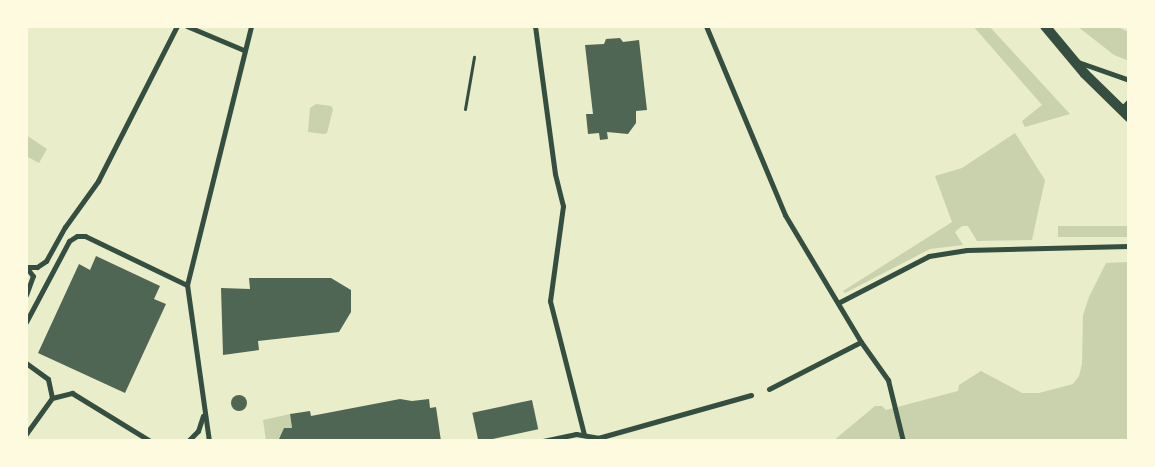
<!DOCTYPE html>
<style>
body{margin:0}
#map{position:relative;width:1155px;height:467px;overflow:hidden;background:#e9edc9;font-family:Poppins,sans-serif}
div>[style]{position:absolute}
.green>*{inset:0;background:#cad2ad;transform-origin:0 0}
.building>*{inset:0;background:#4f6655;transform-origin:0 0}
.round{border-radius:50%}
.path>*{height:3px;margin:-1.5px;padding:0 1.5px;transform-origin:1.5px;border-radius:1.5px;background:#344e41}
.pedestrian>*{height:4.5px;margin:-2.25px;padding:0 2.25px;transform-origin:2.25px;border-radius:2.25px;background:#344e41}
.minor>*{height:5px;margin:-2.5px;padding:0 2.5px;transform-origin:2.5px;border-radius:2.5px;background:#344e41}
.secondary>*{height:10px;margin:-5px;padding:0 5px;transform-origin:5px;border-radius:5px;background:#344e41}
span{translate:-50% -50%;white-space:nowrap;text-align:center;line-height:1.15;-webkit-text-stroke:4px #fefae0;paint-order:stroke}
.frame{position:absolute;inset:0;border:28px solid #fefae0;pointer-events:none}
</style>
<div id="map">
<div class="green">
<div style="clip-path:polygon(973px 26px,989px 26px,1070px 114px,1025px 127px,1022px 121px,1042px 105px)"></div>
<div style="clip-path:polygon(1077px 26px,1116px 26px,1129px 32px,1129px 61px,1114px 55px)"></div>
<div style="clip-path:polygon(316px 104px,331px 106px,333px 109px,327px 133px,324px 134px,308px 132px,310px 108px)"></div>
<div style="clip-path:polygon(1015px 133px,1045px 180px,1032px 240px,977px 241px,968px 226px,962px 226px,955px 232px,963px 245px,930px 249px,845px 293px,843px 291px,952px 222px,935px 176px,962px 168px)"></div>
<div style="clip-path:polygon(26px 135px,47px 149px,39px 163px,26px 156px)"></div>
<div style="left:1129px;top:226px;width:11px;height:71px;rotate:90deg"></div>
<div style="clip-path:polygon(1129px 262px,1129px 441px,833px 441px,875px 406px,882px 406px,886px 410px,958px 391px,959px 385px,981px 371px,1022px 393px,1039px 393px,1073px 384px,1079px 376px,1082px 364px,1083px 315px,1089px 297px,1106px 263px)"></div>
<div style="clip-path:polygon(290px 414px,292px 428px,284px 428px,278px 440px,266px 441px,263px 420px)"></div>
</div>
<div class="building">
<div style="clip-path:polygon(620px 38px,623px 42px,639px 40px,647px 110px,636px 111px,636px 123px,628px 134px,607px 132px,608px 139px,600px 140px,599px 133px,588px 134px,586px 114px,593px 114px,585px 45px,604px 44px,606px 39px)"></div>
<div style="clip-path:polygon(96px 256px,160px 286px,154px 299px,166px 304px,125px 393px,38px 353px,79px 264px,90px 270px)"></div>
<div style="clip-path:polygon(249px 278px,331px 278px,351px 290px,351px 312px,339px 332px,258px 341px,259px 350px,223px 355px,221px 288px,250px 289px)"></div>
<div class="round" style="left:231px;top:395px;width:16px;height:16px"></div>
<div style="clip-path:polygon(400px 399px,412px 401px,429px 399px,430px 408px,436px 407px,441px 441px,278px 441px,284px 428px,292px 428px,290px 414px,310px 411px,311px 416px)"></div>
<div style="left:532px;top:400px;width:30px;height:61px;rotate:78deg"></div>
</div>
<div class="path">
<div style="left:465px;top:109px;width:53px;rotate:-80.2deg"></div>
</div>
<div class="pedestrian">
<div style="left:187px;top:26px;width:62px;rotate:22.8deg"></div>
<div style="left:838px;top:303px;width:102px;rotate:-27.3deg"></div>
<div style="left:929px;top:256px;width:38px;rotate:-9deg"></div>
</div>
<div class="minor">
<div style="left:535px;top:26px;width:149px;rotate:82.3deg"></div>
<div style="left:555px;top:174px;width:33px;rotate:76deg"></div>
<div style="left:563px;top:206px;width:96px;rotate:97.8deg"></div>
<div style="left:550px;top:301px;width:137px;rotate:75.7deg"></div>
<div style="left:706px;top:26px;width:205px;rotate:67.3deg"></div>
<div style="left:785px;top:215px;width:148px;rotate:59.1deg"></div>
<div style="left:861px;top:342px;width:47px;rotate:54.6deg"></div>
<div style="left:888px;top:380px;width:63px;rotate:76.2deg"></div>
<div style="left:1078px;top:62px;width:54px;rotate:19.4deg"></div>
<div style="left:1120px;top:110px;width:13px;rotate:-45deg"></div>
<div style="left:967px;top:250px;width:162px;rotate:-1.4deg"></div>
<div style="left:27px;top:267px;width:10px"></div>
<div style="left:37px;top:267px;width:11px;rotate:-34deg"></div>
<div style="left:46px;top:261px;width:39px;rotate:-61deg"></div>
<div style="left:65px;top:227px;width:57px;rotate:-54.3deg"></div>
<div style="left:98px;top:181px;width:174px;rotate:-63deg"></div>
<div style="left:26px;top:295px;width:20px;rotate:-70deg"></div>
<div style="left:33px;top:276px;width:11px;rotate:-128deg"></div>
<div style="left:26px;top:322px;width:92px;rotate:-62deg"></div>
<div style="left:69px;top:241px;width:9px;rotate:-32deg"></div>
<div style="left:77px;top:236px;width:8px"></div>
<div style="left:85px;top:236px;width:113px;rotate:25.7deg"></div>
<div style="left:26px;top:363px;width:27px;rotate:36deg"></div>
<div style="left:48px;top:379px;width:19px;rotate:78deg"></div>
<div style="left:769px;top:389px;width:103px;rotate:-27.1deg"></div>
<div style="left:26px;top:434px;width:44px;rotate:-54.2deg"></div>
<div style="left:52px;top:398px;width:21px;rotate:-14deg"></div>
<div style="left:72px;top:393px;width:92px;rotate:31.6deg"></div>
<div style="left:188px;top:441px;width:14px;rotate:-45deg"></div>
<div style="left:198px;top:431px;width:16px;rotate:-72deg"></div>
<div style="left:209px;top:441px;width:158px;rotate:-98deg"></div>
<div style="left:187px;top:285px;width:267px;rotate:-76.1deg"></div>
<div style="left:543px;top:441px;width:34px;rotate:-12deg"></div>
<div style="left:576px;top:434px;width:22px;rotate:10deg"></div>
<div style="left:598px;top:438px;width:159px;rotate:-15.7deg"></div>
</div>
<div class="secondary">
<div style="left:1045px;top:26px;width:62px;rotate:50.2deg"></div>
<div style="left:1085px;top:74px;width:62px;rotate:44.3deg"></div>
</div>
<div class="frame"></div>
</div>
